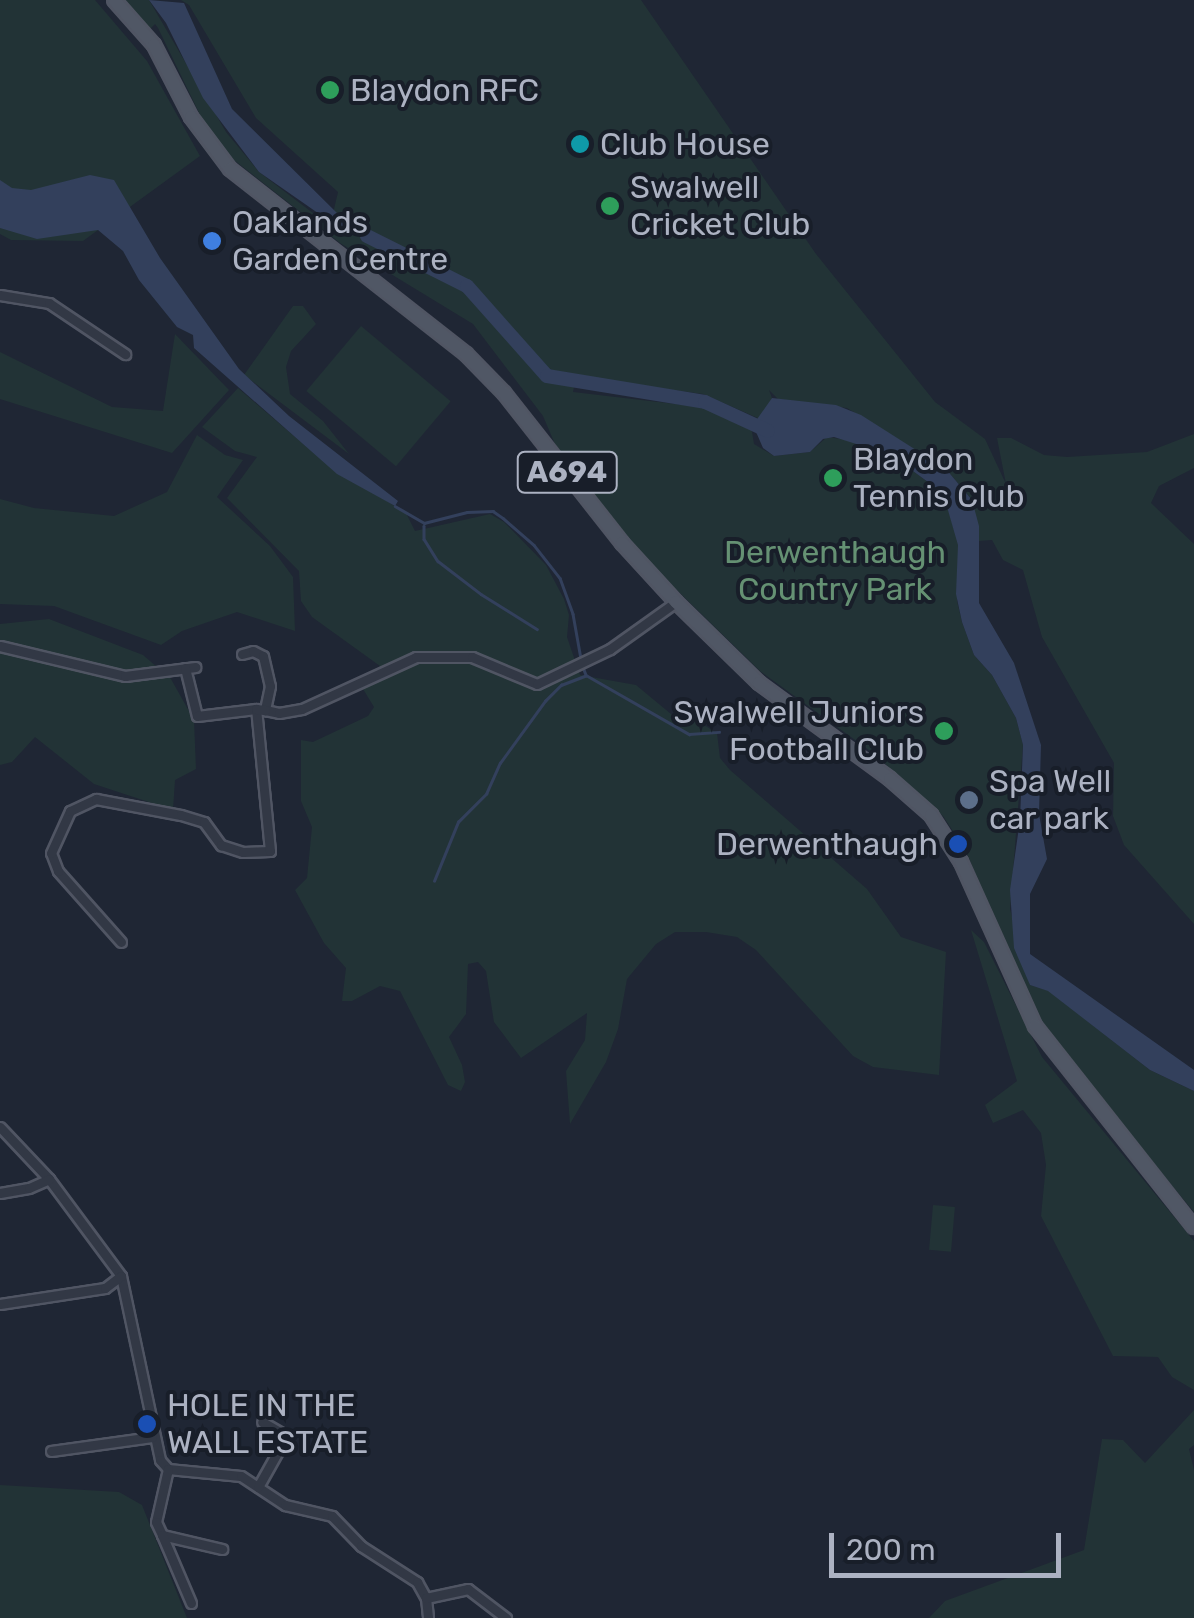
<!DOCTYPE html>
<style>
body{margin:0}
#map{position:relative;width:1194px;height:1618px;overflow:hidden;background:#1f2634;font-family:Rubik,sans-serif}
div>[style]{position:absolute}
.green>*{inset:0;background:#223336;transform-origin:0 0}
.water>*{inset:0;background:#33405c}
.stream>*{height:2.5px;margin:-1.25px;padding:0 1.25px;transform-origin:1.25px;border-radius:1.25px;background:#33405c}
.river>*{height:14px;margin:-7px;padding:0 7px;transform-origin:7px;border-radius:7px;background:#33405c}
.roads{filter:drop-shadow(2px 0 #505563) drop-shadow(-2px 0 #505563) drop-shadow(0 2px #505563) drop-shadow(0 -2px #505563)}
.minor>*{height:9px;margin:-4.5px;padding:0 4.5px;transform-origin:4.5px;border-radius:4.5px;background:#323845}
.primary>*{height:12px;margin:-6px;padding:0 6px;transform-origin:6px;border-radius:6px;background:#505765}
.dots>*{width:28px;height:28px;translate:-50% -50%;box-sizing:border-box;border:5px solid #181e29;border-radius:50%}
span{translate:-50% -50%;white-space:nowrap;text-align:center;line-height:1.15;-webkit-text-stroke:8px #181e29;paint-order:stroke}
.shield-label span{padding:2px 8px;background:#181e29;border:2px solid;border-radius:8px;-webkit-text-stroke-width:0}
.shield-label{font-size:30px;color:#acb2c2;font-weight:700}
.poi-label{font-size:32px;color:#acb2c2}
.left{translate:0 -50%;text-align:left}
.right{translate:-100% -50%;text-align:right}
.park-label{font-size:32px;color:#659173}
.scale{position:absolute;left:829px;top:1533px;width:232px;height:45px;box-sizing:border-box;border:5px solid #acb2c2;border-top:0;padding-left:12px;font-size:30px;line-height:35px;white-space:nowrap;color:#acb2c2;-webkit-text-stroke:8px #181e29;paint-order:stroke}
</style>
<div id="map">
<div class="green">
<div style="clip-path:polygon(0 0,95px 0,147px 61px,200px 156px,83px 241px,11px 240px,0 234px)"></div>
<div style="clip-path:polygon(122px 0,149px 0,226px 132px,259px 172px,330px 226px,338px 192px,256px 118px,189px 5px,181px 0,641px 0,816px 254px,935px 402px,985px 439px,1006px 484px,997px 438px,1011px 438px,1044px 455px,1067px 457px,1147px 452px,1194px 434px,1194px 468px,1159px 486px,1151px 503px,1194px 544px,1194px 924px,1124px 845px,1113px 816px,1114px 763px,1042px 637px,1023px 570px,1003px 560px,992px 540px,978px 541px,972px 500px,946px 469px,847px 408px,778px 399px,769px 390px,772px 398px,760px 419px,703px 394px,576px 377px,573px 392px,701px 407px,751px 426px,754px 444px,774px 456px,810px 452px,827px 437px,848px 440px,891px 455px,943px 493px,959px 545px,957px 601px,962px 622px,974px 655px,992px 675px,1016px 718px,1023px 745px,1010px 909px,1030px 985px,1049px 991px,1150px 1070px,1194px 1091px,1194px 1212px,1054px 1044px,1027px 1001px,966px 851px,943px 816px,873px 753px,760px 671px,644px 558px,589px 492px,555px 444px,543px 416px,473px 324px,340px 243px,234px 160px,203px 121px,158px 28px,155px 24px,149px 30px)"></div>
<div style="clip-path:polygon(293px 306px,303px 306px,316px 324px,291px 351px,286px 367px,290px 394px,323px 421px,349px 454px,244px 375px)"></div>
<div style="left:361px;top:326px;width:117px;height:85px;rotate:40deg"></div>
<div style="clip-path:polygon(175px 334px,229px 390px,172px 453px,0 399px,0 352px,112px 407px,163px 411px)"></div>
<div style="clip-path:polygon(238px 388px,323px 461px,406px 513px,415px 531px,490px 514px,504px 522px,546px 565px,564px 599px,569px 615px,567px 637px,580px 675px,636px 685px,677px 719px,699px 722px,717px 733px,720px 758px,730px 770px,867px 889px,901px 937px,946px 952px,939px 1075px,873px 1067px,853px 1056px,756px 950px,737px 937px,706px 932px,675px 932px,656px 944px,627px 979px,618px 1029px,606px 1062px,570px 1124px,566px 1071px,585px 1040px,587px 1013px,521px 1058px,494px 1022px,486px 971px,478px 962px,468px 964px,466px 1014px,449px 1037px,462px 1065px,465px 1082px,461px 1091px,448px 1085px,400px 991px,380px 986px,352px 1001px,342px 1001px,346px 968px,324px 943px,295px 890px,307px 878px,312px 827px,301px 801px,301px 740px,313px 742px,368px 716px,374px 707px,363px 689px,380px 666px,312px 617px,301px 601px,299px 571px,227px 498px,257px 457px,235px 451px,202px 427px)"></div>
<div style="clip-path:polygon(197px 435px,225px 455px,243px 460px,217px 497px,270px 546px,293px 577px,295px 631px,237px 612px,182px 631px,161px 645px,54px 606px,0 604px,0 499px,34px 508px,114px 516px,167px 492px)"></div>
<div style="clip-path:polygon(49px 619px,143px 655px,171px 679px,194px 720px,196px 769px,175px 780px,173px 810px,94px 784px,35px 737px,12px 762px,0 765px,0 624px)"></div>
<div style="clip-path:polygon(971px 930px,984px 942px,1042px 1057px,1194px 1241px,1194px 1390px,1172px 1377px,1158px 1357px,1113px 1356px,1041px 1216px,1046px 1165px,1041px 1133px,1023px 1110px,993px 1123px,985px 1105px,1017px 1081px)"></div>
<div style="left:933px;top:1205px;width:22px;height:45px;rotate:5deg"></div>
<div style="clip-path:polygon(1194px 1410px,1194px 1445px,1189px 1449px,1194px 1470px,1194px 1618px,929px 1618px,945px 1601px,1084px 1550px,1102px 1439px,1123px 1440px,1145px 1463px)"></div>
<div style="clip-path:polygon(0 1485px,119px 1492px,142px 1505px,187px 1618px,0 1618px)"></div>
</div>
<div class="water">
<div style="clip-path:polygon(149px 0,184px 3px,232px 109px,338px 214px,380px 244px,325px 218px,259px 172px,203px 98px,166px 23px)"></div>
<div style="clip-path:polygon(90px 175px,114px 180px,160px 258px,239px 369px,289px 416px,398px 501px,395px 506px,337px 474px,194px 348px,193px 335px,177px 327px,139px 280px,123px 251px,98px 230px,37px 239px,0 228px,0 180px,12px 188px,31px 190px)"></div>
<div style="clip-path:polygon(772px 398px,836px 405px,861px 415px,946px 469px,972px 500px,979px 526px,979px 603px,1014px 663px,1041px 745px,1039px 814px,1047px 859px,1030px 894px,1030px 954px,1194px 1070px,1194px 1091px,1150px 1070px,1048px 991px,1030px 985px,1014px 948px,1010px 890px,1020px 820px,1023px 745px,1016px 718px,992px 675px,974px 655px,962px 622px,956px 594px,958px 545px,943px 493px,891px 455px,834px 437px,823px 439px,810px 452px,774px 456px,763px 448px,753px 425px)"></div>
</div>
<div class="stream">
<div style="left:395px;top:506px;width:34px;rotate:30deg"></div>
<div style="left:424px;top:523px;width:44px;rotate:-14.3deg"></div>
<div style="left:467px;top:512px;width:26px;rotate:-2deg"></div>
<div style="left:493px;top:511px;width:12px;rotate:35deg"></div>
<div style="left:503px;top:518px;width:41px;rotate:41.1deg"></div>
<div style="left:534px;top:545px;width:42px;rotate:51.8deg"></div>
<div style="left:560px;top:578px;width:38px;rotate:70deg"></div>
<div style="left:573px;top:614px;width:46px;rotate:79.9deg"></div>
<div style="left:424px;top:526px;width:13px;rotate:90deg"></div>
<div style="left:424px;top:539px;width:26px;rotate:58deg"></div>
<div style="left:438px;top:561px;width:54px;rotate:37.5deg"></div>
<div style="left:481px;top:594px;width:66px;rotate:32deg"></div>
<div style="left:583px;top:667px;width:9px;rotate:69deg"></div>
<div style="left:586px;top:675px;width:119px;rotate:29.8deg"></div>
<div style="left:689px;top:734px;width:30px;rotate:-4deg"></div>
<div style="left:434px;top:881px;width:64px;rotate:-67.9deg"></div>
<div style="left:458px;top:822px;width:40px;rotate:-45deg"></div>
<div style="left:486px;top:794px;width:34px;rotate:-66deg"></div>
<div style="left:500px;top:763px;width:77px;rotate:-54deg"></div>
<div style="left:545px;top:701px;width:23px;rotate:-45deg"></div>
<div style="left:561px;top:685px;width:26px;rotate:-21deg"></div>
</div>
<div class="river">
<div style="left:367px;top:236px;width:112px;rotate:26.6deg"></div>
<div style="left:467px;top:286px;width:120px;rotate:48.4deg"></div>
<div style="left:547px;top:376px;width:160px;rotate:9.3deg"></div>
<div style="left:705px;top:402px;width:69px;rotate:24.7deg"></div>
</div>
<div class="roads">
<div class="minor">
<div style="left:0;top:295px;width:50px;rotate:9.3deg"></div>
<div style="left:49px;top:303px;width:92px;rotate:33.9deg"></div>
<div style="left:0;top:646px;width:129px;rotate:13.5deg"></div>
<div style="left:125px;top:676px;width:71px;rotate:-7.3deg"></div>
<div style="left:242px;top:654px;width:11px;rotate:-15deg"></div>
<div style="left:253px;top:651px;width:11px;rotate:27deg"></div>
<div style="left:263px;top:656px;width:31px;rotate:77deg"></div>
<div style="left:270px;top:686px;width:25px;rotate:102deg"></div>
<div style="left:265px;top:710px;width:14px;rotate:12deg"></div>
<div style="left:279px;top:713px;width:23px;rotate:-10deg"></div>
<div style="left:302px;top:709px;width:125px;rotate:-24.5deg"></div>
<div style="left:416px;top:657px;width:56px"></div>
<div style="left:472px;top:657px;width:70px;rotate:22.6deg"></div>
<div style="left:537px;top:684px;width:81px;rotate:-25.6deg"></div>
<div style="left:610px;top:649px;width:81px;rotate:-35.5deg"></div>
<div style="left:185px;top:668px;width:49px;rotate:76deg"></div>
<div style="left:197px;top:716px;width:59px;rotate:-6.8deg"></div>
<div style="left:121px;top:942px;width:95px;rotate:-131.6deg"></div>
<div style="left:58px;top:871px;width:19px;rotate:-111deg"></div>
<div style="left:51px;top:853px;width:46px;rotate:-65.7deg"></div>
<div style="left:70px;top:811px;width:29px;rotate:-25deg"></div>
<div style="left:96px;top:799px;width:86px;rotate:10.7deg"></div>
<div style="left:181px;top:815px;width:24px;rotate:17deg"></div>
<div style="left:204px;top:822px;width:29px;rotate:54deg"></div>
<div style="left:221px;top:845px;width:23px;rotate:18deg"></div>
<div style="left:243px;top:852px;width:27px;rotate:-2deg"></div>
<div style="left:270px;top:851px;width:143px;rotate:-95.6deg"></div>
<div style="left:256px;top:709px;width:9px;rotate:6deg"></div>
<div style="left:0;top:1127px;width:71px;rotate:46.7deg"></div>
<div style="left:49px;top:1179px;width:121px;rotate:53.4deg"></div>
<div style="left:121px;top:1276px;width:188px;rotate:78deg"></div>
<div style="left:160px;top:1460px;width:12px;rotate:48deg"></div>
<div style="left:168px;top:1469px;width:73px;rotate:5.5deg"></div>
<div style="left:241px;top:1476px;width:53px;rotate:33.4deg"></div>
<div style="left:285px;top:1505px;width:48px;rotate:13.2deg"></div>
<div style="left:332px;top:1516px;width:42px;rotate:46deg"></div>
<div style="left:361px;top:1546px;width:67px;rotate:32.7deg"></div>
<div style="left:417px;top:1582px;width:18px;rotate:61deg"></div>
<div style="left:426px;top:1598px;width:20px;rotate:84deg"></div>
<div style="left:0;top:1193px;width:29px;rotate:-10deg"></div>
<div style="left:29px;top:1188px;width:22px;rotate:-24deg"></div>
<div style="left:0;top:1304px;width:106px;rotate:-8.7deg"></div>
<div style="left:105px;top:1288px;width:20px;rotate:-37deg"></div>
<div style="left:51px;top:1451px;width:102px;rotate:-7.9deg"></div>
<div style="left:168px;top:1469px;width:54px;rotate:102.8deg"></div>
<div style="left:156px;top:1522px;width:14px;rotate:65deg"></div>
<div style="left:162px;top:1535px;width:62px;rotate:13.1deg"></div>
<div style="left:258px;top:1487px;width:49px;rotate:-60.8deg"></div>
<div style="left:282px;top:1444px;width:10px;rotate:-84deg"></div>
<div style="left:283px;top:1434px;width:24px;rotate:-150deg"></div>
<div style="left:162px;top:1535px;width:74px;rotate:66.9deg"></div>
<div style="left:426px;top:1598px;width:43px;rotate:-12.1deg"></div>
<div style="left:468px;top:1589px;width:48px;rotate:37.3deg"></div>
</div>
<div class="primary">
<div style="left:114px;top:0;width:60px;rotate:48.4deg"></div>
<div style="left:154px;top:45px;width:81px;rotate:62.8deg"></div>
<div style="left:191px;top:117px;width:65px;rotate:53.1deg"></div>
<div style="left:230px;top:169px;width:300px;rotate:38.1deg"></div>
<div style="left:466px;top:354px;width:54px;rotate:45.7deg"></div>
<div style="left:504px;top:393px;width:191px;rotate:51.8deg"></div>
<div style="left:622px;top:543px;width:80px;rotate:47.5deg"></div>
<div style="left:676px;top:602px;width:116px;rotate:44.3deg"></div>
<div style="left:759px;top:683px;width:162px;rotate:36.2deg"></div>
<div style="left:890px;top:779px;width:55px;rotate:41.3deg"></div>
<div style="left:931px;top:815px;width:56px;rotate:57.4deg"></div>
<div style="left:961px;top:862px;width:180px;rotate:65.7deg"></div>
<div style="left:1035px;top:1026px;width:256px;rotate:51.7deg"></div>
</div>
</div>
<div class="dots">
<div style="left:330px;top:90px;background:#2e9e5b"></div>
<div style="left:580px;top:144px;background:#0f9aa8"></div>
<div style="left:610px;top:206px;background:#2e9e5b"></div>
<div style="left:212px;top:241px;background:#3f7fe0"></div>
<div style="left:833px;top:478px;background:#2e9e5b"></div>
<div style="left:944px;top:731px;background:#2e9e5b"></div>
<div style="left:969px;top:800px;background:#5c6f8a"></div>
<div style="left:958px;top:844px;background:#1a4fb4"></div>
<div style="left:147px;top:1424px;background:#1a4fb4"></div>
</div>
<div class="shield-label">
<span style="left:567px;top:472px">A694</span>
</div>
<div class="poi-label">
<span class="left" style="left:350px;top:90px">Blaydon RFC</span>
<span class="left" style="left:600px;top:144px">Club House</span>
<span class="left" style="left:630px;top:206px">Swalwell<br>Cricket Club</span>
<span class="left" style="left:232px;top:241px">Oaklands<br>Garden Centre</span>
<span class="left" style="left:853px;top:478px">Blaydon<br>Tennis Club</span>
<span class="right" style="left:924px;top:731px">Swalwell Juniors<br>Football Club</span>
<span class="left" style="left:989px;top:800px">Spa Well<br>car park</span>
<span class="right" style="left:938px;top:844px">Derwenthaugh</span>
<span class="left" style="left:167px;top:1424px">HOLE IN THE<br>WALL ESTATE</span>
</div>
<div class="park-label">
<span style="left:835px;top:571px">Derwenthaugh<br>Country Park</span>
</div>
<div class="scale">200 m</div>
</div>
